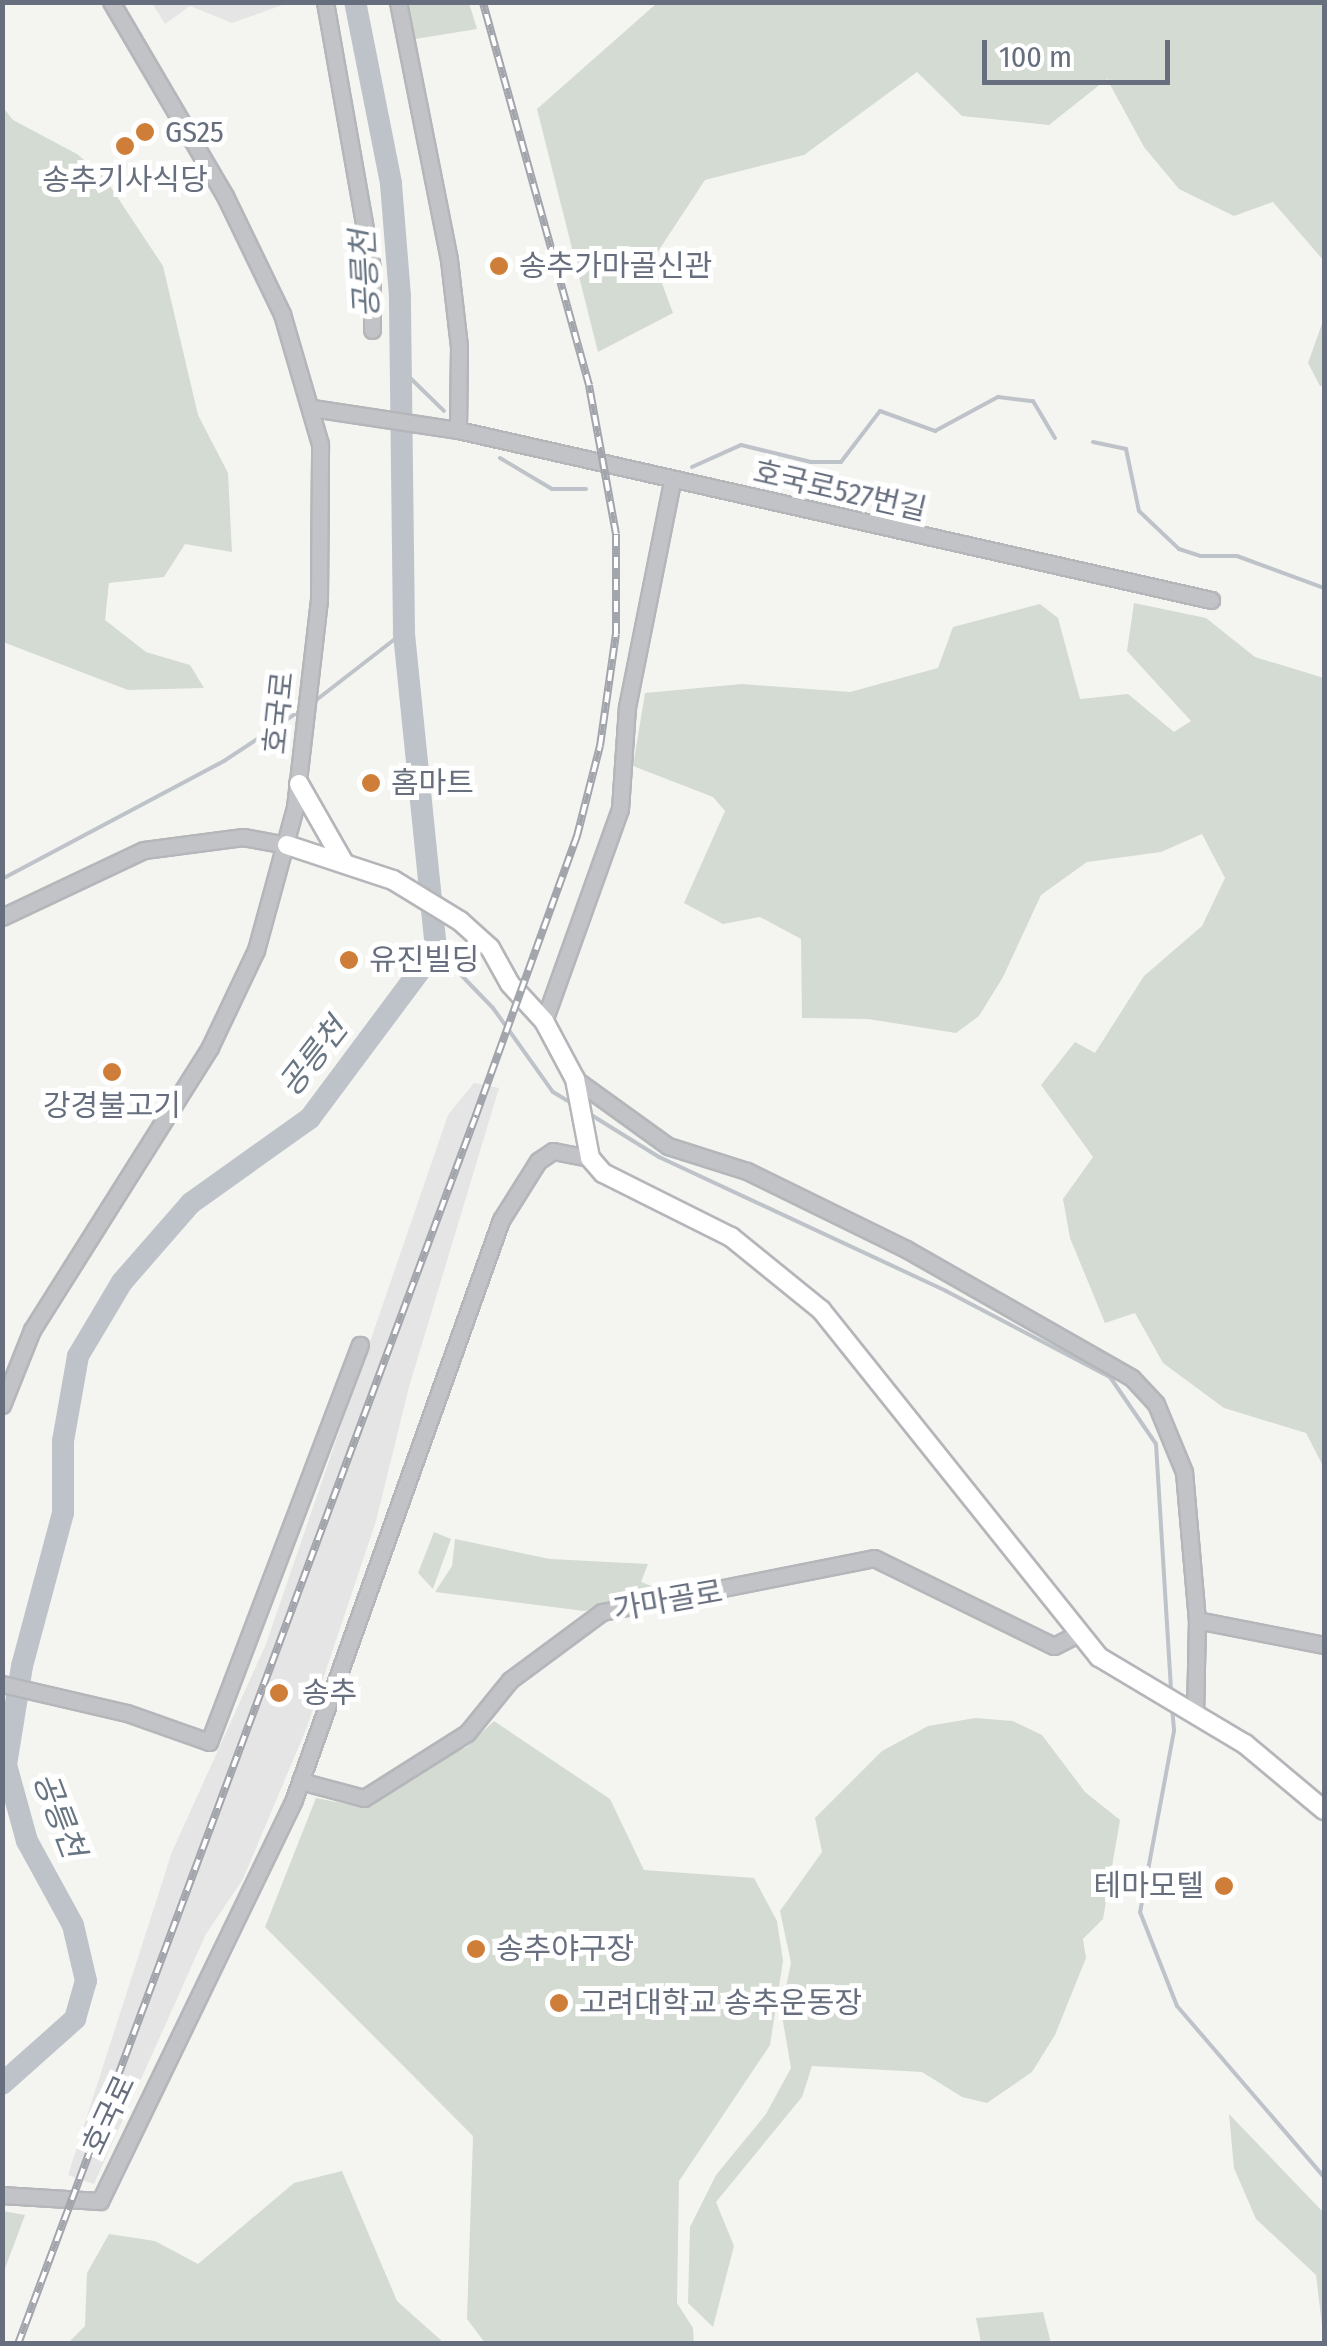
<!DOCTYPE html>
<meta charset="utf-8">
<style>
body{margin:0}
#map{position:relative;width:1327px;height:2346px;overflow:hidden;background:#f4f5f1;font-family:"Fira Sans Condensed","Noto Sans KR",sans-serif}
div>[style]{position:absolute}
.built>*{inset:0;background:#e5e5e5}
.green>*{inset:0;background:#d4dbd3}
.stream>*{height:4px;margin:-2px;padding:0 2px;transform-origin:2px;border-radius:2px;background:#bec3c9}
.river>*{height:22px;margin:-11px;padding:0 11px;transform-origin:11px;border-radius:11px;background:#bec3c9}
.roads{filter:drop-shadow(2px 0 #b4b6ba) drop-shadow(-2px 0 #b4b6ba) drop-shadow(0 2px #b4b6ba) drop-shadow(0 -2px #b4b6ba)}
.minor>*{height:15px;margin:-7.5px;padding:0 7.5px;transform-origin:7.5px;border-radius:7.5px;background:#c1c3c6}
.major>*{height:18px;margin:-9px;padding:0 9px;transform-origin:9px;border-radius:9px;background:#fff}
.rail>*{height:8px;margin-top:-4px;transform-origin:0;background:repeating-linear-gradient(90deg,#fff 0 11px,#a2a5ab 0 22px);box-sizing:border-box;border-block:2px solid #a2a5ab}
.dots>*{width:28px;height:28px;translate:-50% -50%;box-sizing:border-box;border:5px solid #fff;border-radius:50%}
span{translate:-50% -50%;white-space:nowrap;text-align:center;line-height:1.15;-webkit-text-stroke:10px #fff;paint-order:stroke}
.poi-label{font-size:30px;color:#676f7f}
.left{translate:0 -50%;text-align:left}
.right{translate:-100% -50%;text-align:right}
.street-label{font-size:30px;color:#676f7f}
.water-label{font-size:32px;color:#687583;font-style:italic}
.frame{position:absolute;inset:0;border:5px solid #676f7f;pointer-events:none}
.scale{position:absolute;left:982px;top:40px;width:188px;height:45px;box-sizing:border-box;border:5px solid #676f7f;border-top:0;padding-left:12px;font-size:30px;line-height:35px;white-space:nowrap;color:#676f7f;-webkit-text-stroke:8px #fff;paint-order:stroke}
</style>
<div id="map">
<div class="built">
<div style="clip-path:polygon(152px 3px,288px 3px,232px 23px,190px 6px,165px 24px)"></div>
<div style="clip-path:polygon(474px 1083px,499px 1088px,409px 1387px,376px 1521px,307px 1727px,243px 1879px,206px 1934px,94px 2184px,68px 2175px,172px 1852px,266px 1644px,448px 1115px)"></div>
</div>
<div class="green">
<div style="clip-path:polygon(402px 3px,469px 3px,477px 29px,409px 40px)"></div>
<div style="clip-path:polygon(657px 3px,1324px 3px,1324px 261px,1273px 202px,1234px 216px,1179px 189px,1144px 147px,1107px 79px,1049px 125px,962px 116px,917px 72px,804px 155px,705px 180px,653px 259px,673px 313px,598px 352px,537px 109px)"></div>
<div style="clip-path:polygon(2px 106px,13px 120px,77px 154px,104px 177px,163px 266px,198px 415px,228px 473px,232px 552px,185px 544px,164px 577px,109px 583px,105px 620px,146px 652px,190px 665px,204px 688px,128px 690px,3px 642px)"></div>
<div style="clip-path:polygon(1324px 318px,1324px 386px,1320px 386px,1308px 363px)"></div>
<div style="clip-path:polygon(1134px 603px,1206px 618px,1255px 657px,1324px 678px,1324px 1468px,1306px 1433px,1224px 1408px,1163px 1363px,1135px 1313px,1105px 1323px,1070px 1238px,1063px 1199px,1093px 1157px,1041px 1085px,1075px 1042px,1095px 1053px,1144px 976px,1202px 926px,1225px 878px,1202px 834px,1161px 852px,1087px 862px,1041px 895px,1003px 977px,979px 1016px,956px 1033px,868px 1019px,802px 1018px,801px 939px,760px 917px,723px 924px,684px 903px,725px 811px,713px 797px,633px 766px,645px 693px,742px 684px,850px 692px,938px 668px,953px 627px,1040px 604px,1058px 618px,1080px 699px,1128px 694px,1174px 732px,1191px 721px,1127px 651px)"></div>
<div style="clip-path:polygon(434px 1532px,451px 1539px,433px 1589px,418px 1573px)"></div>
<div style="clip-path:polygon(455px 1539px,550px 1559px,648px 1564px,641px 1582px,667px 1592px,584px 1611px,435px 1592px,452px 1566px)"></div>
<div style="clip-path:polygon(975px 1718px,1013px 1721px,1042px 1735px,1085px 1792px,1120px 1820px,1103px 1919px,1083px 1939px,1086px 1958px,1055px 2035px,1032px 2072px,987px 2103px,962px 2097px,922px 2072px,812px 2066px,802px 2097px,716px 2202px,734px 2246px,713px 2327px,688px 2303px,690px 2227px,716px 2175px,766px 2114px,791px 2068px,781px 2010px,791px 1963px,780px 1911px,822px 1852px,815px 1818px,882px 1751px,928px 1726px)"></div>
<div style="clip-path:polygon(494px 1721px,610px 1799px,644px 1870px,754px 1878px,777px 1921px,783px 1961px,770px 2045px,679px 2181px,677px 2303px,693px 2328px,694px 2343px,485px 2343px,467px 2319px,473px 2136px,265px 1927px,316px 1798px,362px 1807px,432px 1760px,467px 1747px)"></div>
<div style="clip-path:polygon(1229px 2114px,1324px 2213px,1324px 2343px,1316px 2275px,1256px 2219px,1234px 2168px)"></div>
<div style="clip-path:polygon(342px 2171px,397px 2301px,444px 2343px,68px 2343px,85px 2326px,87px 2273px,109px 2234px,155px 2241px,198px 2264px,294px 2183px)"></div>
<div style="clip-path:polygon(3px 2211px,25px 2215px,3px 2274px,2px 2211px)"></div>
<div style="clip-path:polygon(1043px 2312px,1051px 2343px,981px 2343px,976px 2318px)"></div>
</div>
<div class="stream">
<div style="left:401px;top:369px;width:60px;rotate:44.3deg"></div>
<div style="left:1093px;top:442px;width:34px;rotate:12deg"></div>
<div style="left:1126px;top:449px;width:63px;rotate:78.2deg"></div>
<div style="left:1139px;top:511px;width:55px;rotate:43.5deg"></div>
<div style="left:1179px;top:549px;width:23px;rotate:18deg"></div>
<div style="left:1201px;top:556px;width:36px"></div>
<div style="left:1237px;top:556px;width:93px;rotate:20.2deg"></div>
<div style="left:500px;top:458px;width:61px;rotate:30.8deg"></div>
<div style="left:552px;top:489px;width:34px"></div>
<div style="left:692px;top:467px;width:54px;rotate:-24.2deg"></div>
<div style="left:741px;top:445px;width:72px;rotate:13.7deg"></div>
<div style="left:811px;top:462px;width:30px"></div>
<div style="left:841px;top:462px;width:64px;rotate:-52.6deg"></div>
<div style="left:880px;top:411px;width:59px;rotate:20deg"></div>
<div style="left:935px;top:431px;width:72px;rotate:-28.4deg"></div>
<div style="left:998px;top:397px;width:35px;rotate:7deg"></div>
<div style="left:1033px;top:401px;width:43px;rotate:59.3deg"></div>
<div style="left:315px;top:701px;width:113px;rotate:-37.8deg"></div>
<div style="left:2px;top:879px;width:251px;rotate:-28deg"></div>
<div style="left:224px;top:761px;width:95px;rotate:-33.4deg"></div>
<div style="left:436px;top:949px;width:82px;rotate:46deg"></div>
<div style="left:493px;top:1008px;width:103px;rotate:54.5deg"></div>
<div style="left:553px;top:1092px;width:21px;rotate:31deg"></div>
<div style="left:588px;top:1113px;width:84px;rotate:31.8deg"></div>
<div style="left:659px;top:1157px;width:317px;rotate:25deg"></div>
<div style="left:946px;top:1291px;width:185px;rotate:27.7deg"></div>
<div style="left:1110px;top:1377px;width:81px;rotate:55.5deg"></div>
<div style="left:1156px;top:1444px;width:248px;rotate:86.5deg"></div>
<div style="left:1172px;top:1707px;width:24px;rotate:85deg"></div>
<div style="left:1174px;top:1731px;width:184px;rotate:100.6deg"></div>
<div style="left:1140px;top:1912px;width:101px;rotate:68.5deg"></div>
<div style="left:1177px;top:2006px;width:225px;rotate:49.3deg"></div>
</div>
<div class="river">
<div style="left:2px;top:2084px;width:98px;rotate:-41.7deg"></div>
<div style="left:75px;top:2019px;width:40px;rotate:-74deg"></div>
<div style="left:86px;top:1981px;width:57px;rotate:-103.1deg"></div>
<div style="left:73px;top:1925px;width:96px;rotate:-118.7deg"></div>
<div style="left:27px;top:1841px;width:79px;rotate:-105.4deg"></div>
<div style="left:6px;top:1765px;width:100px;rotate:-80.8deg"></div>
<div style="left:22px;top:1666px;width:158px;rotate:-75deg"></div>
<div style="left:63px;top:1513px;width:72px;rotate:-90deg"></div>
<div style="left:63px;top:1441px;width:86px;rotate:-80deg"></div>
<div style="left:78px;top:1356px;width:86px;rotate:-59.3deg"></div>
<div style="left:122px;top:1282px;width:105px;rotate:-48.9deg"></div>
<div style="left:191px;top:1203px;width:146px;rotate:-35.5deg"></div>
<div style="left:310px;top:1118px;width:211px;rotate:-53.3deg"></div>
<div style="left:436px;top:949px;width:319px;rotate:-95.8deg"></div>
<div style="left:404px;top:632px;width:336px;rotate:-90.7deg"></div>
<div style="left:400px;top:296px;width:113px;rotate:-94.6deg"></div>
<div style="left:391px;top:183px;width:185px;rotate:-101.2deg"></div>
</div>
<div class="roads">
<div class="minor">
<div style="left:325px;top:2px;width:271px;rotate:80deg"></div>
<div style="left:372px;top:269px;width:61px;rotate:90deg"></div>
<div style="left:398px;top:2px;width:263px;rotate:78.8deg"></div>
<div style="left:449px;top:260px;width:88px;rotate:83.4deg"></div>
<div style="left:459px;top:347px;width:83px;rotate:90.7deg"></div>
<div style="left:312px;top:408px;width:148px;rotate:8.6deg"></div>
<div style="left:458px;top:430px;width:772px;rotate:12.72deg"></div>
<div style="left:2px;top:917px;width:157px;rotate:-25.3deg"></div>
<div style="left:144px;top:850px;width:100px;rotate:-7.5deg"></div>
<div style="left:243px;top:837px;width:45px;rotate:10.3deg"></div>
<div style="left:544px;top:1021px;width:225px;rotate:-70.3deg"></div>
<div style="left:620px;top:809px;width:102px;rotate:-86.1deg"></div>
<div style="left:627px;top:707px;width:229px;rotate:-78.7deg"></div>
<div style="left:575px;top:1079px;width:115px;rotate:35.8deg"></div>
<div style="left:668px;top:1146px;width:83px;rotate:17.6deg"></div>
<div style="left:747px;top:1171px;width:177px;rotate:26.1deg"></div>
<div style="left:906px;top:1249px;width:260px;rotate:29.7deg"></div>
<div style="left:1132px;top:1378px;width:35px;rotate:47deg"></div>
<div style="left:1156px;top:1404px;width:74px;rotate:67.6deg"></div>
<div style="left:1184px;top:1472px;width:149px;rotate:85deg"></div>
<div style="left:1197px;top:1620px;width:95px;rotate:91.2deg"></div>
<div style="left:2px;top:1405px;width:81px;rotate:-68.2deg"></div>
<div style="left:32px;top:1330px;width:334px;rotate:-57.8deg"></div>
<div style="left:210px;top:1047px;width:107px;rotate:-64.6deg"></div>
<div style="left:256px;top:950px;width:148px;rotate:-74.7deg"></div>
<div style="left:295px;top:807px;width:208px;rotate:-83.4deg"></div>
<div style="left:319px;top:600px;width:156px;rotate:-89.6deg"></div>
<div style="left:320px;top:444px;width:135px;rotate:-106.3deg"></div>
<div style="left:282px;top:314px;width:131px;rotate:-115.8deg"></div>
<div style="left:225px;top:196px;width:225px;rotate:-120.4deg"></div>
<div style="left:1197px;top:1620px;width:129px;rotate:11.1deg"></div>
<div style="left:2px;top:1684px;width:128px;rotate:13.1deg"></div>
<div style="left:127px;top:1713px;width:87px;rotate:19.5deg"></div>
<div style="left:209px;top:1742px;width:425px;rotate:-69.2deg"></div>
<div style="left:300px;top:1781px;width:66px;rotate:14.9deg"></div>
<div style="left:364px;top:1798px;width:122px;rotate:-32.3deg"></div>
<div style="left:467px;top:1733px;width:68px;rotate:-50.9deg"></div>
<div style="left:510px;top:1680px;width:114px;rotate:-36.5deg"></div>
<div style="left:602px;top:1612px;width:277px;rotate:-11.2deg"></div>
<div style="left:874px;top:1558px;width:200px;rotate:26.1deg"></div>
<div style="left:1054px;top:1646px;width:28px;rotate:-27deg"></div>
<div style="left:2px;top:2195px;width:98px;rotate:3.5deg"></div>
<div style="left:100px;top:2201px;width:446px;rotate:-64.2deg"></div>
<div style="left:294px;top:1799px;width:615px;rotate:-70.33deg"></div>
<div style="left:501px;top:1220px;width:70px;rotate:-57.9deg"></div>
<div style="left:538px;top:1161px;width:18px;rotate:-34deg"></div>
<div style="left:553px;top:1151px;width:38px;rotate:11deg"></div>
</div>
<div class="major">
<div style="left:299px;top:784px;width:89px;rotate:60.3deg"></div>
<div style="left:287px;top:845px;width:112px;rotate:18.3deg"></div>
<div style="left:393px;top:880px;width:79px;rotate:31.5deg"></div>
<div style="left:460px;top:921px;width:40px;rotate:42deg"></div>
<div style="left:490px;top:948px;width:41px;rotate:60.9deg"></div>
<div style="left:510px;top:984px;width:50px;rotate:47.4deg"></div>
<div style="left:544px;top:1021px;width:66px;rotate:61.9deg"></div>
<div style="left:575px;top:1079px;width:80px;rotate:79.2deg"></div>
<div style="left:590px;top:1158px;width:20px;rotate:49deg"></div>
<div style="left:603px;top:1173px;width:143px;rotate:26.6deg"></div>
<div style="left:731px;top:1237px;width:116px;rotate:39deg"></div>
<div style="left:821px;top:1310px;width:445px;rotate:51.3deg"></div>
<div style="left:1099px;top:1657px;width:170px;rotate:30.8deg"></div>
<div style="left:1245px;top:1744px;width:103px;rotate:39.9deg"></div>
</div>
</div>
<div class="rail">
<div style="left:18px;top:2344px;width:1312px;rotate:-69.56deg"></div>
<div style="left:476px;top:1115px;width:297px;rotate:-70.1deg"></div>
<div style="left:577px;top:836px;width:93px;rotate:-75.7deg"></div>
<div style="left:600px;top:746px;width:113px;rotate:-81.9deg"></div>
<div style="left:616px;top:634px;width:100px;rotate:-90deg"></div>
<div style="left:616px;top:534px;width:151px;rotate:-100.3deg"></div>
<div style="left:589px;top:385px;width:397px;rotate:-105.5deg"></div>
</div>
<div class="dots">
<div style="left:145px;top:132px;background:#ce7e38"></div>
<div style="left:125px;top:146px;background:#ce7e38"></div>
<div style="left:499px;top:266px;background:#ce7e38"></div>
<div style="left:371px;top:783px;background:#ce7e38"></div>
<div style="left:349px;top:960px;background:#ce7e38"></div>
<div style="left:112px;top:1072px;background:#ce7e38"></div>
<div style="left:279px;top:1693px;background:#ce7e38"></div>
<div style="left:1224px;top:1886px;background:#ce7e38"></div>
<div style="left:476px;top:1949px;background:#ce7e38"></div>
<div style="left:559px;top:2003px;background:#ce7e38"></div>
</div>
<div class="poi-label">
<span class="left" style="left:165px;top:132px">GS25</span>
<span style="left:125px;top:180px">송추기사식당</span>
<span class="left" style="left:519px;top:266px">송추가마골신관</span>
<span class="left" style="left:391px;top:783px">홈마트</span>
<span class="left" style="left:369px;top:960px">유진빌딩</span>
<span style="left:112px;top:1106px">강경불고기</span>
<span class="left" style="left:302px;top:1693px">송추</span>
<span class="right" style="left:1204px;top:1886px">테마모텔</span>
<span class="left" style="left:496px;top:1949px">송추야구장</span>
<span class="left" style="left:579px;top:2003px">고려대학교 송추운동장</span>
</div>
<div class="street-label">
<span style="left:840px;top:491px;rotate:13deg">호국로527번길</span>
<span style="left:279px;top:713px;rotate:-84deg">호국로</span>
<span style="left:668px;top:1601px;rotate:-10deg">가마골로</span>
<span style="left:109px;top:2115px;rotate:-65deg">호국로</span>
</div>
<div class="water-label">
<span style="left:365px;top:274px;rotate:-93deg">공릉천</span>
<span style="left:313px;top:1057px;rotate:-52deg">공릉천</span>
<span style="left:59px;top:1815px;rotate:69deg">공릉천</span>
</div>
<div class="frame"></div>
<div class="scale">100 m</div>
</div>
